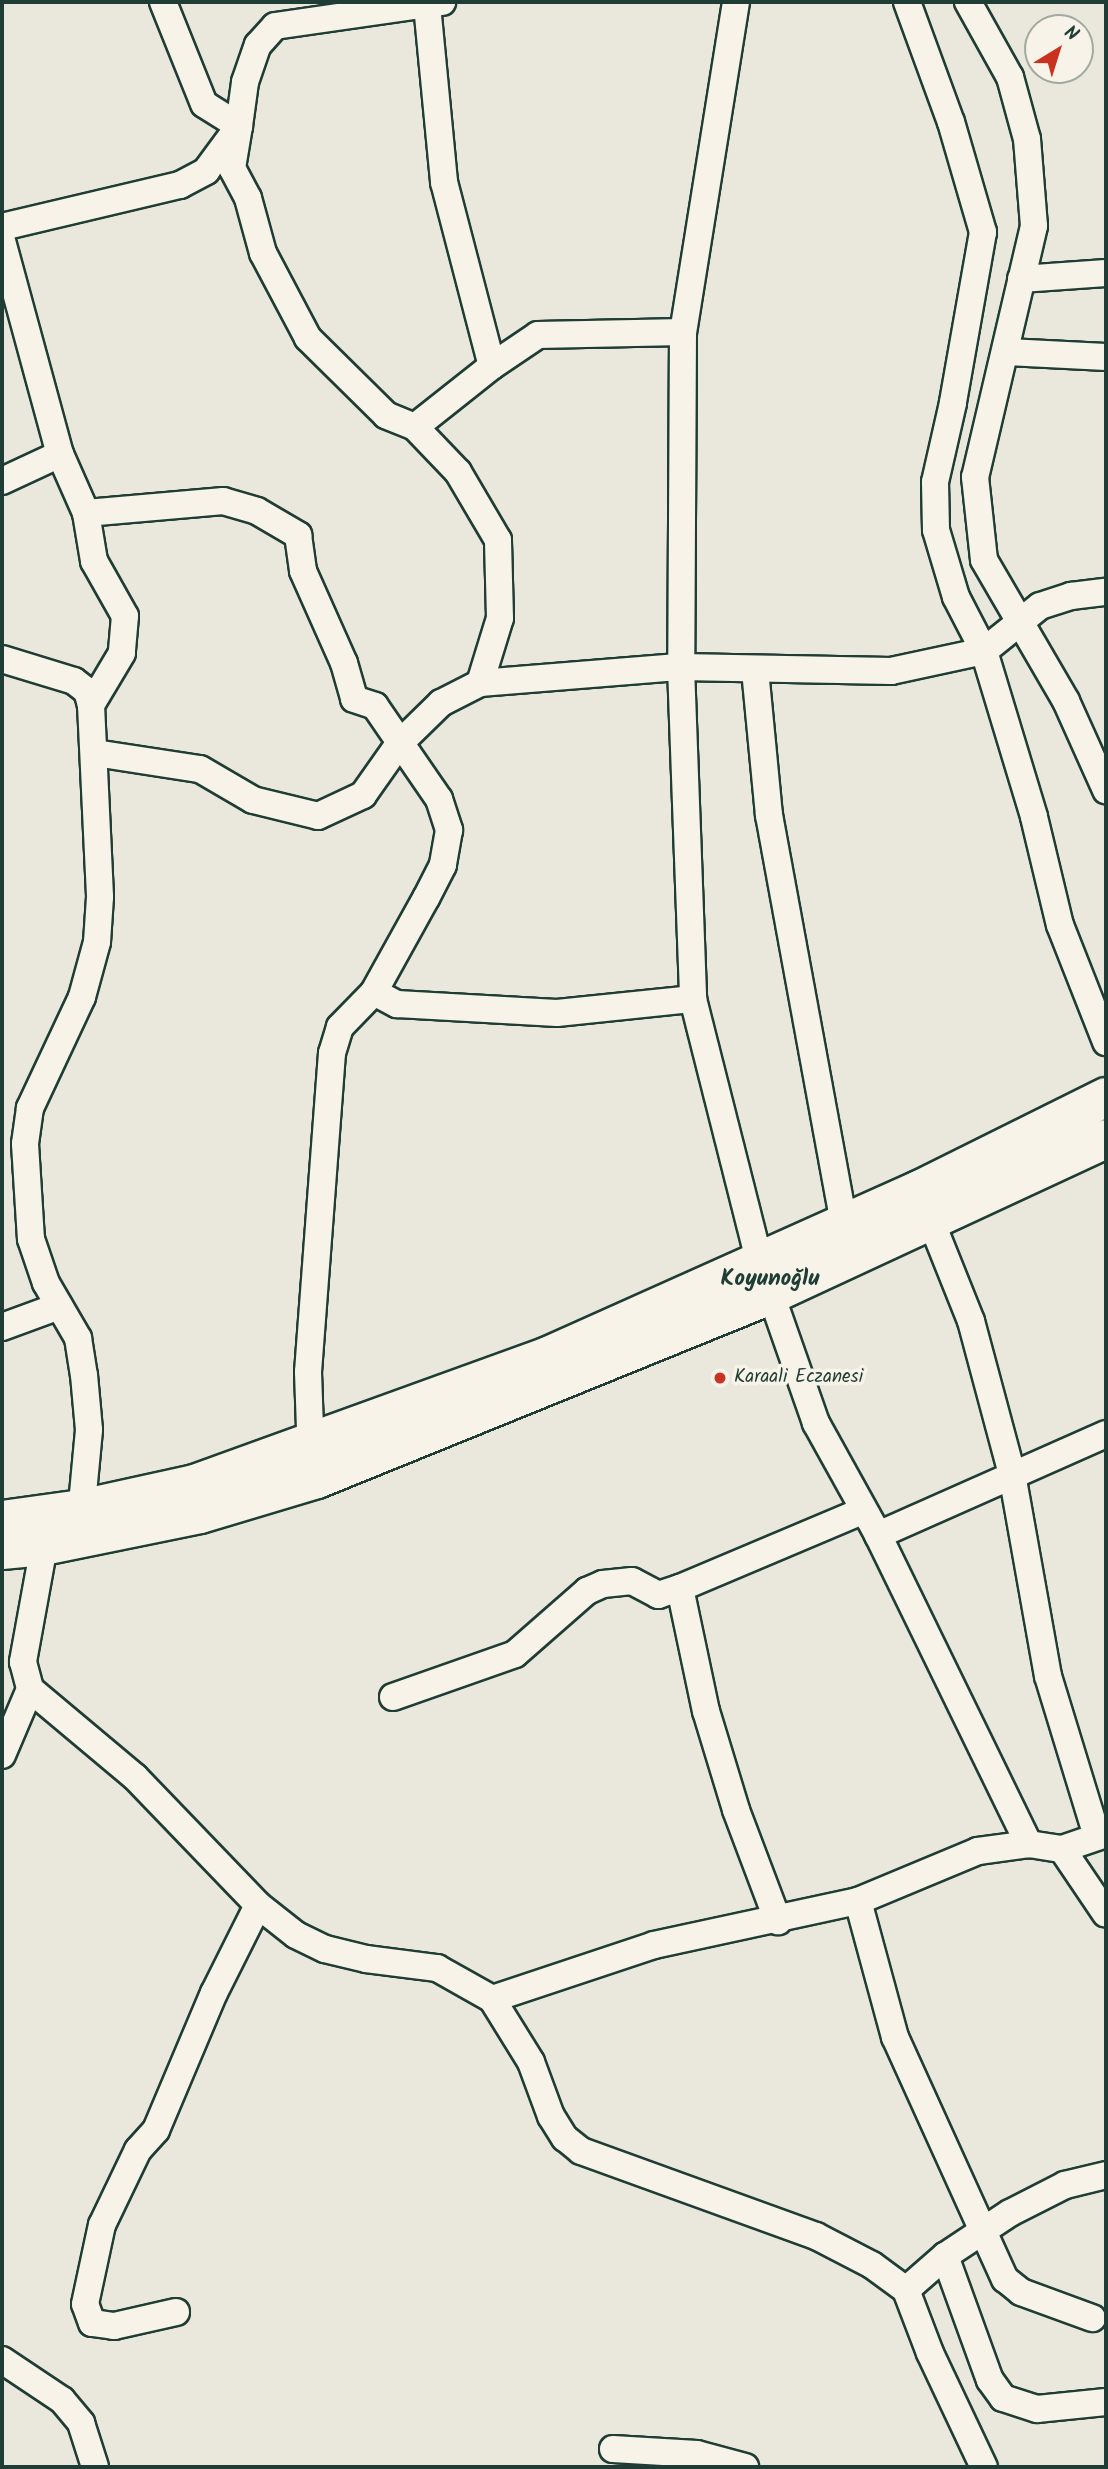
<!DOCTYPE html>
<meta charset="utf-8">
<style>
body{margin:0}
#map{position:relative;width:1108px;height:2469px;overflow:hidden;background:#eae8dd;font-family:Kalam,sans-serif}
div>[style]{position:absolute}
.roads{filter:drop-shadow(2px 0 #1f3d34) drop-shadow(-2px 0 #1f3d34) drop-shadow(0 2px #1f3d34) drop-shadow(0 -2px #1f3d34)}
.minor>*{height:26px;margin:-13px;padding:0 13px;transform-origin:13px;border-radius:13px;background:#f7f3e8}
.highway>*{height:38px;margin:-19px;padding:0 19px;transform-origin:19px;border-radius:19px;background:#f7f3e8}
.dots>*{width:19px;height:19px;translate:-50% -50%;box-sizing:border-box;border:4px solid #f7f3e8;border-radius:50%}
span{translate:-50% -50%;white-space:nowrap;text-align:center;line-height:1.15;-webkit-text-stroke:7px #f7f3e8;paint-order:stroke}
.poi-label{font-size:19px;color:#1f3d34}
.left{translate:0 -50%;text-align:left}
.quarter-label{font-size:23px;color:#1f3d34;font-weight:700}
.frame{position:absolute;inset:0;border:4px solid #1f3d34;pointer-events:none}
.north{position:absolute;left:1024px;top:14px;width:70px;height:70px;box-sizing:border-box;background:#f7f3e8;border:2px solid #a1aaa0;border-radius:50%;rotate:38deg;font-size:19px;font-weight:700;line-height:28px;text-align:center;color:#1f3d34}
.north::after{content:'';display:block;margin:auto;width:24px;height:32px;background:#c8321e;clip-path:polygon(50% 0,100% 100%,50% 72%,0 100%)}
</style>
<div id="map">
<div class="roads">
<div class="minor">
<div style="left:736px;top:2px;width:334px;rotate:99.1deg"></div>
<div style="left:683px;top:332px;width:335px;rotate:90.3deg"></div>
<div style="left:681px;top:667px;width:332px;rotate:87.9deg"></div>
<div style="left:693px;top:999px;width:272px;rotate:75.8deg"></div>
<div style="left:760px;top:1263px;width:170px;rotate:70.7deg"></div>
<div style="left:816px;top:1423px;width:128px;rotate:61deg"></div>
<div style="left:878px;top:1535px;width:344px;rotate:64deg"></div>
<div style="left:907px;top:2px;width:128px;rotate:69.9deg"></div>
<div style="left:951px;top:122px;width:115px;rotate:73.8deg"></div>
<div style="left:983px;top:232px;width:174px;rotate:100deg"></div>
<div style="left:953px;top:403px;width:81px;rotate:102.8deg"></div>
<div style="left:935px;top:482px;width:48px;rotate:88.8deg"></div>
<div style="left:936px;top:530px;width:70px;rotate:73.4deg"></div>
<div style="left:956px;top:597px;width:61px;rotate:62.6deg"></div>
<div style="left:984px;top:651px;width:173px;rotate:73.2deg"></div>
<div style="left:1034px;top:817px;width:111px;rotate:76.5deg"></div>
<div style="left:1060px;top:925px;width:126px;rotate:68.5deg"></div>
<div style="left:968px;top:2px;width:86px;rotate:60.8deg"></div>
<div style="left:1010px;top:77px;width:64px;rotate:74.7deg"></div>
<div style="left:1027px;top:139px;width:87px;rotate:85.4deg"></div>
<div style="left:1034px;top:226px;width:258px;rotate:103.2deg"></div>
<div style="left:975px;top:477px;width:83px;rotate:83.8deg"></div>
<div style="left:984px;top:560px;width:163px;rotate:59.8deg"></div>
<div style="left:1066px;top:701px;width:98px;rotate:65.8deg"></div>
<div style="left:427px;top:5px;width:178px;rotate:84.5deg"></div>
<div style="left:444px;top:182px;width:190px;rotate:75.4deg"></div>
<div style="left:2px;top:227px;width:183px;rotate:-13.3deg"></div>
<div style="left:180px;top:185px;width:30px;rotate:-28deg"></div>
<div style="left:206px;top:171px;width:56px;rotate:-53.7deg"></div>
<div style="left:239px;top:126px;width:44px;rotate:-82.2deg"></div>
<div style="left:245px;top:82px;width:39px;rotate:-71deg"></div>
<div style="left:258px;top:45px;width:25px;rotate:-48deg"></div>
<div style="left:275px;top:26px;width:169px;rotate:-8.2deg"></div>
<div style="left:2px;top:241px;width:221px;rotate:74.8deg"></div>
<div style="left:60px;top:454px;width:64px;rotate:66.2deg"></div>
<div style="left:86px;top:513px;width:49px;rotate:80.5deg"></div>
<div style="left:94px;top:561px;width:63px;rotate:60.6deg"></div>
<div style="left:125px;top:616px;width:37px;rotate:95deg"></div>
<div style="left:122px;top:653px;width:61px;rotate:120.8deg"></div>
<div style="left:1021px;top:279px;width:85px;rotate:-4deg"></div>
<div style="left:1007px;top:352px;width:99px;rotate:2.9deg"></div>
<div style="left:415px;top:427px;width:98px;rotate:-38.4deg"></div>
<div style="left:492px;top:366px;width:55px;rotate:-34deg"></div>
<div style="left:538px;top:335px;width:145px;rotate:-1.2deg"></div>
<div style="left:2px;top:481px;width:64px;rotate:-25deg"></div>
<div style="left:86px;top:513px;width:138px;rotate:-5deg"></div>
<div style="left:223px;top:501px;width:35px;rotate:16deg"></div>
<div style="left:257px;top:511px;width:48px;rotate:30.3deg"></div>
<div style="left:298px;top:535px;width:36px;rotate:82deg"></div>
<div style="left:303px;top:571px;width:101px;rotate:66deg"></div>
<div style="left:344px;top:663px;width:37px;rotate:74deg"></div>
<div style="left:354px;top:699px;width:22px;rotate:18deg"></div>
<div style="left:375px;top:706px;width:113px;rotate:55.5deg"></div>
<div style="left:439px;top:799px;width:33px;rotate:72deg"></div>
<div style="left:449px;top:830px;width:36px;rotate:100deg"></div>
<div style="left:443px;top:865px;width:37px;rotate:117deg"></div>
<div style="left:426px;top:898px;width:107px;rotate:119deg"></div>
<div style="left:374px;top:992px;width:49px;rotate:134.2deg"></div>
<div style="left:340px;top:1027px;width:27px;rotate:107deg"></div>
<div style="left:332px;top:1053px;width:320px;rotate:94.3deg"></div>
<div style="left:308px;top:1372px;width:86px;rotate:88deg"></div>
<div style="left:2px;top:659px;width:75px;rotate:17deg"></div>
<div style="left:74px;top:681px;width:16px;rotate:38deg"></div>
<div style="left:87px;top:691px;width:15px;rotate:74deg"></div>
<div style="left:91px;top:705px;width:192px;rotate:87.3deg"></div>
<div style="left:100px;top:897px;width:45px;rotate:93.8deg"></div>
<div style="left:97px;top:942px;width:57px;rotate:105.3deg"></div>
<div style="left:82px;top:997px;width:123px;rotate:115.1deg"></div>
<div style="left:30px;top:1108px;width:36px;rotate:98deg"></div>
<div style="left:25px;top:1144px;width:95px;rotate:86.4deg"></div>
<div style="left:31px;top:1239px;width:46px;rotate:71.2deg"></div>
<div style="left:46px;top:1283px;width:64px;rotate:59.8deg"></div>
<div style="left:78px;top:1338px;width:37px;rotate:81deg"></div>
<div style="left:84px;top:1375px;width:55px;rotate:84.8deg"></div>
<div style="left:89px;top:1430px;width:95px;rotate:95.4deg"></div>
<div style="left:755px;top:670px;width:146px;rotate:84.5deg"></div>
<div style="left:769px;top:815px;width:416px;rotate:79.6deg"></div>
<div style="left:480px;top:683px;width:202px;rotate:-4.6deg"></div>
<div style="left:681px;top:667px;width:210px;rotate:1.1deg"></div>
<div style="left:891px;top:671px;width:95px;rotate:-12.1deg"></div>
<div style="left:984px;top:651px;width:72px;rotate:-38.8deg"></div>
<div style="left:1040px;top:606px;width:33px;rotate:-18deg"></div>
<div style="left:1071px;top:596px;width:35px;rotate:-7deg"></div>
<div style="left:95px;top:753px;width:106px;rotate:8.7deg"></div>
<div style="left:200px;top:769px;width:61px;rotate:30.3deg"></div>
<div style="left:253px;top:800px;width:67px;rotate:13.8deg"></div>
<div style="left:318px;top:816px;width:50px;rotate:-25deg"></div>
<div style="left:363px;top:795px;width:62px;rotate:-54.8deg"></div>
<div style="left:399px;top:744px;width:59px;rotate:-44.3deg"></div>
<div style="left:441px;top:703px;width:44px;rotate:-27.1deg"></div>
<div style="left:480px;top:683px;width:68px;rotate:-72.9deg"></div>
<div style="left:500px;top:618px;width:78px;rotate:-91.5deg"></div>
<div style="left:498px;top:540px;width:79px;rotate:-120.5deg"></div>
<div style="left:458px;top:472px;width:62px;rotate:-133.7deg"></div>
<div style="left:415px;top:427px;width:31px;rotate:-158deg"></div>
<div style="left:386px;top:415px;width:110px;rotate:-135.4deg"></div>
<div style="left:308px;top:338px;width:96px;rotate:-117.9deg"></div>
<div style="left:263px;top:253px;width:57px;rotate:-105.3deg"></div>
<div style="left:248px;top:198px;width:34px;rotate:-118deg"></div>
<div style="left:232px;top:168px;width:43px;rotate:-80.5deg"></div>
<div style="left:239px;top:126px;width:41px;rotate:-147.8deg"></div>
<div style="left:204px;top:104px;width:110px;rotate:-111.9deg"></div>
<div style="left:374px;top:992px;width:26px;rotate:28deg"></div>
<div style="left:397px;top:1004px;width:160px;rotate:3.2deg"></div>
<div style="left:557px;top:1013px;width:137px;rotate:-5.9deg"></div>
<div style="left:931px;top:1221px;width:108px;rotate:68.2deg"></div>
<div style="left:971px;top:1321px;width:158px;rotate:75deg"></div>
<div style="left:1012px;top:1474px;width:205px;rotate:79.9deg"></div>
<div style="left:1048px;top:1676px;width:167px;rotate:73deg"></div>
<div style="left:2px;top:1327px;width:61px;rotate:-20.2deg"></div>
<div style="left:878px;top:1535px;width:249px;rotate:-23.9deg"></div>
<div style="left:44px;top:1546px;width:118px;rotate:100.3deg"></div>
<div style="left:23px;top:1662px;width:28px;rotate:75deg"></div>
<div style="left:30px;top:1689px;width:137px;rotate:40deg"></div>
<div style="left:135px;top:1777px;width:178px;rotate:46.1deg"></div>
<div style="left:258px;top:1905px;width:48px;rotate:38.3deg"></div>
<div style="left:296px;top:1935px;width:32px;rotate:26deg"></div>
<div style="left:325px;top:1949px;width:42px;rotate:13.7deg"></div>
<div style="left:366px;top:1959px;width:72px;rotate:7.2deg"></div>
<div style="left:437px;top:1968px;width:63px;rotate:29.4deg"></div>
<div style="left:492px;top:1999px;width:74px;rotate:58.2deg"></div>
<div style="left:531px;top:2062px;width:58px;rotate:69.7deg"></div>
<div style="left:551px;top:2116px;width:26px;rotate:58deg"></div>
<div style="left:565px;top:2138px;width:21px;rotate:39deg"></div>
<div style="left:581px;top:2151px;width:250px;rotate:19.9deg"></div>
<div style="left:816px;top:2236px;width:63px;rotate:27.4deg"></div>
<div style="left:872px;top:2265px;width:42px;rotate:36.3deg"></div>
<div style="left:906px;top:2290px;width:67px;rotate:69.1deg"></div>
<div style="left:930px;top:2353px;width:126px;rotate:64.7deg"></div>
<div style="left:680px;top:1588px;width:198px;rotate:-22.9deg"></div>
<div style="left:393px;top:1697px;width:129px;rotate:-19.4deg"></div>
<div style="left:515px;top:1654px;width:96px;rotate:-41.2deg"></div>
<div style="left:587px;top:1591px;width:17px;rotate:-24deg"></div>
<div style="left:603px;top:1584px;width:29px;rotate:-6deg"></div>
<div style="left:632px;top:1581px;width:30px;rotate:28deg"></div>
<div style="left:658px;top:1595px;width:23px;rotate:-18deg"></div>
<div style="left:680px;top:1588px;width:126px;rotate:78.1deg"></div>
<div style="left:706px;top:1711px;width:103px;rotate:73.1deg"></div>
<div style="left:736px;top:1810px;width:119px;rotate:69.3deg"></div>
<div style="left:2px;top:1755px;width:72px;rotate:-67deg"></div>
<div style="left:1062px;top:1849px;width:78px;rotate:55.9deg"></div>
<div style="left:858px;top:1901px;width:141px;rotate:74.8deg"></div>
<div style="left:895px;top:2037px;width:266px;rotate:65.6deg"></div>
<div style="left:1005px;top:2279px;width:21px;rotate:39deg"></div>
<div style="left:1021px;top:2292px;width:76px;rotate:20.1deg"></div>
<div style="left:492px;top:1999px;width:171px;rotate:-18.4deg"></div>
<div style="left:654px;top:1945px;width:209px;rotate:-12.2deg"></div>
<div style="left:858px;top:1901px;width:130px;rotate:-22.6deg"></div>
<div style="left:978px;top:1851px;width:51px;rotate:-7.8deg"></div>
<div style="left:1029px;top:1844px;width:33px;rotate:9deg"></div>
<div style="left:1062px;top:1849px;width:46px;rotate:-18.8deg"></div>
<div style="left:945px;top:2256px;width:132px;rotate:70.1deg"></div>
<div style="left:990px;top:2380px;width:22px;rotate:54deg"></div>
<div style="left:1003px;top:2398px;width:36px;rotate:18deg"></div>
<div style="left:1037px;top:2409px;width:69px;rotate:-5.8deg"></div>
<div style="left:906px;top:2290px;width:52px;rotate:-41.1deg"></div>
<div style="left:945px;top:2256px;width:78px;rotate:-33.5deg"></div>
<div style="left:1010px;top:2213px;width:62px;rotate:-27deg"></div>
<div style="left:1065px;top:2185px;width:42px;rotate:-13.7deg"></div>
<div style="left:176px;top:2312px;width:64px;rotate:167.3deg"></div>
<div style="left:114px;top:2326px;width:22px;rotate:-172deg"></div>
<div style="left:92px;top:2323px;width:20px;rotate:-110deg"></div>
<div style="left:85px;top:2304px;width:81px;rotate:-77.9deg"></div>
<div style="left:102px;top:2225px;width:83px;rotate:-64.4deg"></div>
<div style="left:138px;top:2150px;width:27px;rotate:-48deg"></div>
<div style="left:156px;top:2130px;width:149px;rotate:-67.1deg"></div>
<div style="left:214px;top:1993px;width:98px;rotate:-63.4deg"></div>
<div style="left:2px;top:2360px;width:72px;rotate:33.7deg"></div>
<div style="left:62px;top:2400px;width:30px;rotate:50deg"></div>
<div style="left:81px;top:2423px;width:46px;rotate:72.3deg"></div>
<div style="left:613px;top:2449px;width:84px;rotate:3.4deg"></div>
<div style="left:697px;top:2454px;width:50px;rotate:15.2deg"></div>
</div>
<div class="highway">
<div style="left:2px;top:1520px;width:80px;rotate:-7.9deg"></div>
<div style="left:81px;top:1509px;width:117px;rotate:-12.4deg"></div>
<div style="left:195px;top:1484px;width:375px;rotate:-19.9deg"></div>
<div style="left:548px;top:1356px;width:406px;rotate:-24.1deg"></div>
<div style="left:919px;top:1190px;width:209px;rotate:-26.4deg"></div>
<div style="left:2px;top:1550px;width:42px;rotate:-5.4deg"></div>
<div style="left:44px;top:1546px;width:159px;rotate:-11.6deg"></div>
<div style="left:200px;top:1514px;width:122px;rotate:-16.7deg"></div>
<div style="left:317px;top:1479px;width:491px;rotate:-22.1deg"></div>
<div style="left:772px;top:1294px;width:368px;rotate:-24.9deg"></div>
</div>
</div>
<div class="dots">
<div style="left:720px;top:1378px;background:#c8321e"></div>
</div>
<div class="poi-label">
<span class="left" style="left:734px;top:1378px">Karaali Eczanesi</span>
</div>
<div class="quarter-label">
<span style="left:770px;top:1279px">Koyunoğlu</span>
</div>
<div class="frame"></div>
<div class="north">N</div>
</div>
